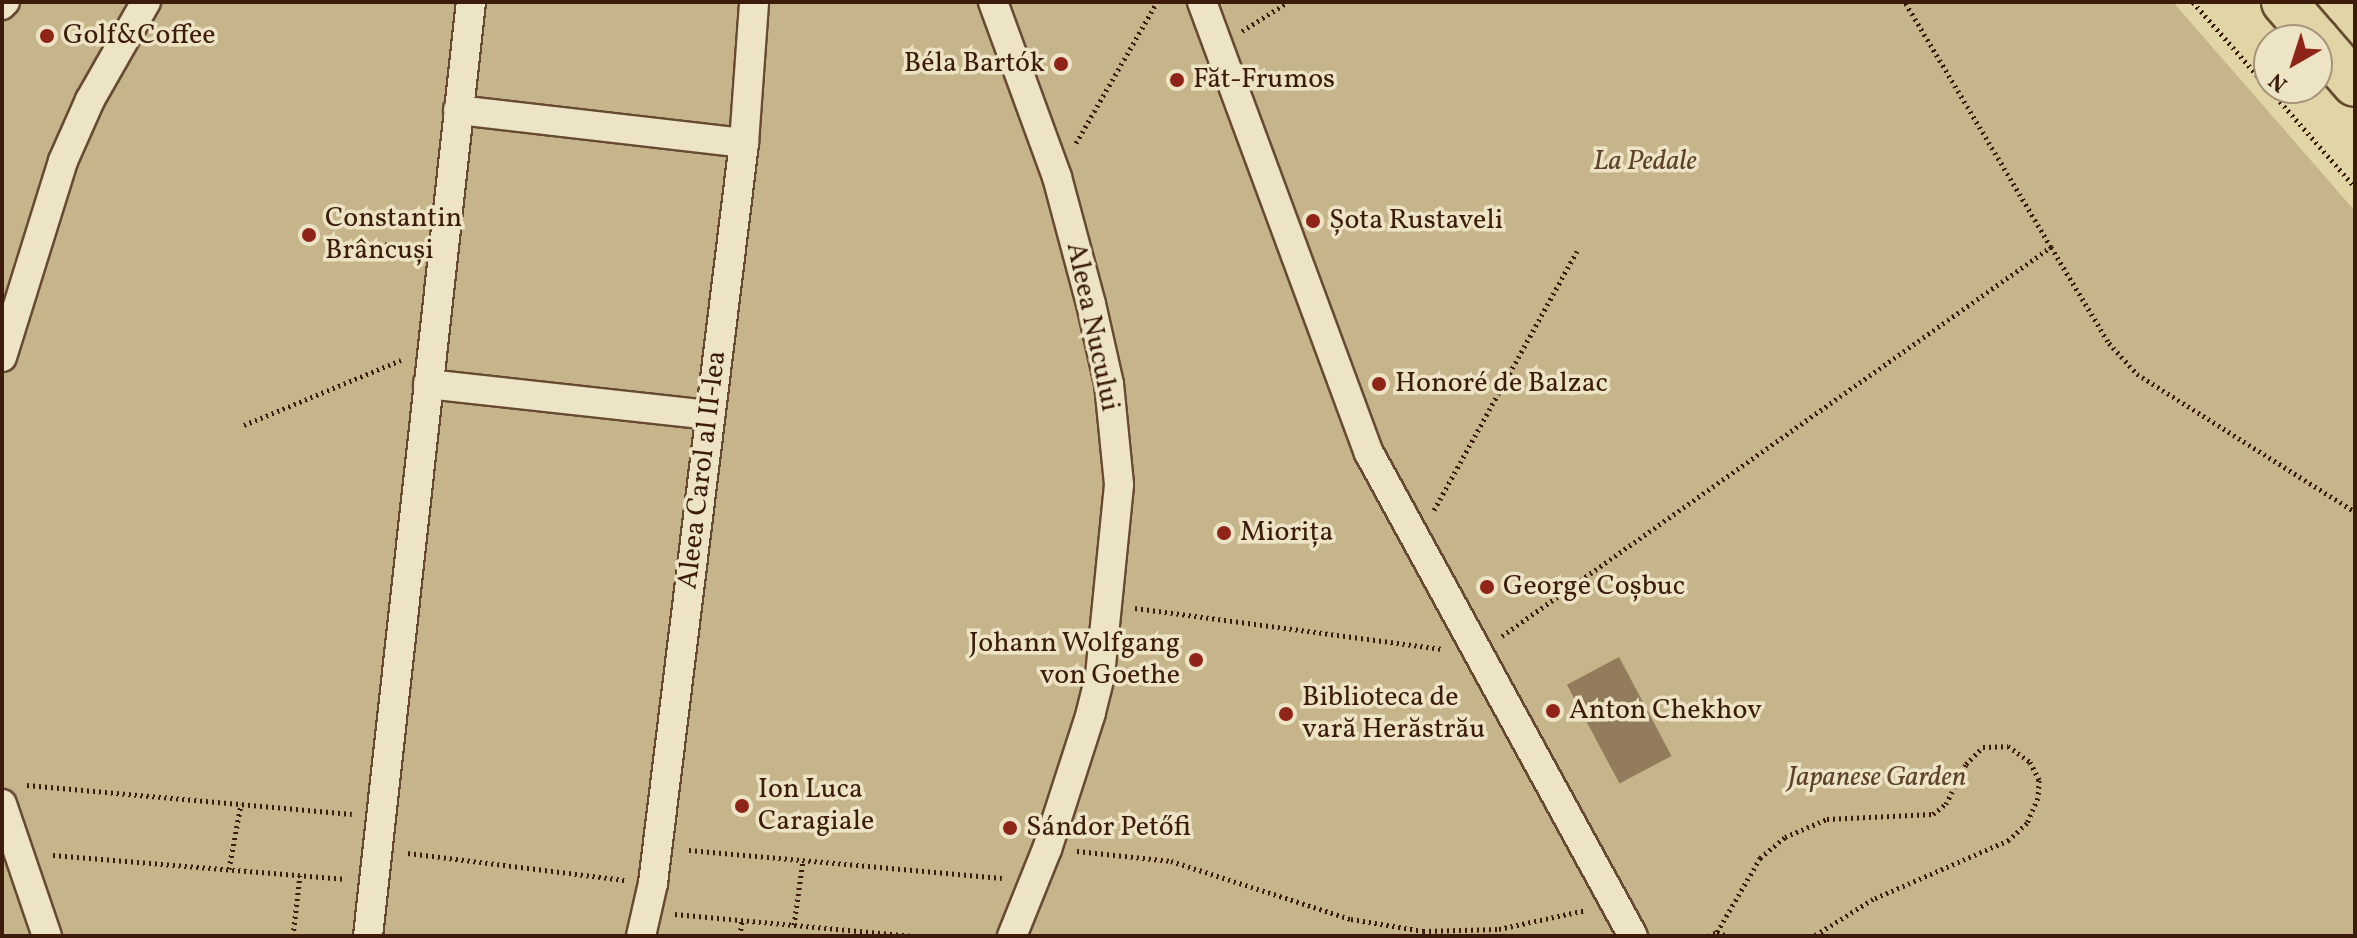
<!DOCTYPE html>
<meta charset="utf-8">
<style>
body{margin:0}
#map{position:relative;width:2357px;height:938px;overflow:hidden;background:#e2d5a5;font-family:Vollkorn,serif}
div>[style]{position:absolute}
.green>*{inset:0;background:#c6b58b}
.building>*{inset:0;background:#927c5b;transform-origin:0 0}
.path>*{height:5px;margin-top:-2.5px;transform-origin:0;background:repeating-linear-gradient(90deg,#3c1b0b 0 2px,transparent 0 6px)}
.roads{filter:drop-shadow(2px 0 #664a32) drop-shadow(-2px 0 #664a32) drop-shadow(0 2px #664a32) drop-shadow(0 -2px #664a32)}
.pedestrian>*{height:28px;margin:-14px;padding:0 14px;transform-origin:14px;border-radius:14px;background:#ece4c4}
.primary>*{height:44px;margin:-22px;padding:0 22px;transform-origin:22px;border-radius:22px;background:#e2d5a5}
.dots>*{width:22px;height:22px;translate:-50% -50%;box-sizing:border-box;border:4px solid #ece4c4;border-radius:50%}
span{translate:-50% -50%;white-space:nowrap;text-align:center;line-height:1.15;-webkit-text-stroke:7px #ece4c4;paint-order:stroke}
.poi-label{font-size:28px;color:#3c1b0b}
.left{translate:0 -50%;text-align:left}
.right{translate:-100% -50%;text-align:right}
.park-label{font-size:28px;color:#5e422b;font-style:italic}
.street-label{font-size:28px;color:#3c1b0b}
.frame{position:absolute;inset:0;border:4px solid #3c1b0b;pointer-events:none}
.north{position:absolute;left:2253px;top:24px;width:80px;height:80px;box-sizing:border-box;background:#ece4c4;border:2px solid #a6947a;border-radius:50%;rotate:219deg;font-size:22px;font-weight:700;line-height:32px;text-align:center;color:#3c1b0b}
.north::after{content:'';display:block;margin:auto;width:28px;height:36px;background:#8f2418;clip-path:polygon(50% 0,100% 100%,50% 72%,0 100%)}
</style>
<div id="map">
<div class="green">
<div style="clip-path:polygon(2px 2px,2173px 2px,2355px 211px,2355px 936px,2px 936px)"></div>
</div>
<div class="building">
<div style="left:1619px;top:657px;width:112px;height:59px;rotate:62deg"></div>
</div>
<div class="path">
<div style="left:2193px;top:2px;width:246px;rotate:48.8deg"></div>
<div style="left:1242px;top:31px;width:54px;rotate:-32.2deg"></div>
<div style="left:1076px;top:143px;width:163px;rotate:-60.1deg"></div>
<div style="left:361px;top:242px;width:51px;rotate:5.6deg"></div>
<div style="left:2051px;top:247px;width:112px;rotate:58.9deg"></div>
<div style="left:2109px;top:343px;width:42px;rotate:47.9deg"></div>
<div style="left:2137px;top:374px;width:258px;rotate:32.3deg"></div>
<div style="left:244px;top:425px;width:170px;rotate:-22.5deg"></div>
<div style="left:1434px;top:510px;width:296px;rotate:-61.1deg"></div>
<div style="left:1135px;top:608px;width:310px;rotate:7.6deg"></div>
<div style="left:1502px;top:636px;width:673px;rotate:-35.32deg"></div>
<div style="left:2051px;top:247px;width:285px;rotate:-120.8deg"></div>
<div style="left:27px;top:785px;width:326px;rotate:5.1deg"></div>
<div style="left:689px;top:850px;width:314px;rotate:5.1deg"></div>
<div style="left:1077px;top:851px;width:95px;rotate:6.1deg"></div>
<div style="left:1171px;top:861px;width:189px;rotate:17.9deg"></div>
<div style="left:1351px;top:919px;width:73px;rotate:9.5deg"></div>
<div style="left:1423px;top:931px;width:76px;rotate:-1.5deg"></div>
<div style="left:1499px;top:929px;width:89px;rotate:-12.3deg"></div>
<div style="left:408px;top:853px;width:218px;rotate:7.1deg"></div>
<div style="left:53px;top:855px;width:294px;rotate:4.7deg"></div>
<div style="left:229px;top:869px;width:66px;rotate:-79.5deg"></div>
<div style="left:675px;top:914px;width:239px;rotate:5.3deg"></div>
<div style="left:794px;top:925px;width:66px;rotate:-82.1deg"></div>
<div style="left:1717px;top:932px;width:11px;rotate:22deg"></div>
<div style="left:293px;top:936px;width:61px;rotate:-83.5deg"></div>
<div style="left:740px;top:936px;width:16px;rotate:-83deg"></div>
<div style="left:1708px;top:936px;width:10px;rotate:-24deg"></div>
<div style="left:1717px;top:932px;width:86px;rotate:-59.8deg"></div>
<div style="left:1760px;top:858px;width:33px;rotate:-40deg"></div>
<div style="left:1785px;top:837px;width:46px;rotate:-23.2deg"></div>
<div style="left:1827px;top:819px;width:106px;rotate:-2.7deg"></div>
<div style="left:1933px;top:814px;width:16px;rotate:-38deg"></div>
<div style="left:1946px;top:804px;width:45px;rotate:-63.4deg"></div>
<div style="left:1966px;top:764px;width:24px;rotate:-45deg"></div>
<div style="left:1983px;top:747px;width:25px;rotate:-2deg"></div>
<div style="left:2008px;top:746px;width:27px;rotate:36deg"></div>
<div style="left:2030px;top:762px;width:20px;rotate:63deg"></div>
<div style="left:2039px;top:780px;width:18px;rotate:93deg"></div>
<div style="left:2038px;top:798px;width:27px;rotate:114deg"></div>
<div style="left:2027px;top:823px;width:25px;rotate:137deg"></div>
<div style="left:2009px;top:840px;width:148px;rotate:156.5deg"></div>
<div style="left:1873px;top:899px;width:70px;rotate:147.9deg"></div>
</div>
<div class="roads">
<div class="pedestrian">
<div style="left:993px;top:2px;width:186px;rotate:69.9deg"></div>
<div style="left:1057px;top:177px;width:131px;rotate:75deg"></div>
<div style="left:1091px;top:304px;width:82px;rotate:77.3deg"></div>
<div style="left:1109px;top:384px;width:101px;rotate:84.3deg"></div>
<div style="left:1119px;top:485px;width:192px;rotate:95.7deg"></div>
<div style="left:1100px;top:676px;width:38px;rotate:104deg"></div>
<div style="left:1091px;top:713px;width:143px;rotate:107.9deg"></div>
<div style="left:1047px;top:849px;width:94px;rotate:111.9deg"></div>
<div style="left:1202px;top:2px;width:481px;rotate:69.7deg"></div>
<div style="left:1369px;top:453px;width:550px;rotate:61.34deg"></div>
<div style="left:2px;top:5px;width:4px;rotate:-45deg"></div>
<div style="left:458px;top:110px;width:288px;rotate:6.6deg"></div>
<div style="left:2px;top:357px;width:205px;rotate:-72.7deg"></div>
<div style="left:63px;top:161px;width:67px;rotate:-66.1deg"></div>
<div style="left:90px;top:100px;width:113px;rotate:-60.3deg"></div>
<div style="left:428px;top:384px;width:284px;rotate:6.3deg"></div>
<div style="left:2px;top:804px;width:139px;rotate:71.2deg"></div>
<div style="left:368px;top:936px;width:940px;rotate:-83.71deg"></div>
<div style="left:641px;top:936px;width:54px;rotate:-77.2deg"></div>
<div style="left:653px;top:883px;width:746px;rotate:-82.99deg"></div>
<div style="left:744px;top:143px;width:141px;rotate:-85.9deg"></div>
</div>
<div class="primary">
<div style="left:2284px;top:2px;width:50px;rotate:49deg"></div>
<div style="left:2317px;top:40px;width:58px;rotate:49.2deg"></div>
</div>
</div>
<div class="dots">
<div style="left:47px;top:36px;background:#8f2418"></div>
<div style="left:1061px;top:64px;background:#8f2418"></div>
<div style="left:1177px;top:80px;background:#8f2418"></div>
<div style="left:1313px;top:221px;background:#8f2418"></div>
<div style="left:309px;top:235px;background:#8f2418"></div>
<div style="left:1379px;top:384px;background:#8f2418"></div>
<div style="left:1224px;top:533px;background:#8f2418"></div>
<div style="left:1487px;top:587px;background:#8f2418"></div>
<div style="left:1196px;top:660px;background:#8f2418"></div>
<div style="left:1553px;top:711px;background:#8f2418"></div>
<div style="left:1286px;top:714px;background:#8f2418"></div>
<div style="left:742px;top:806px;background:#8f2418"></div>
<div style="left:1010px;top:828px;background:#8f2418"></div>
</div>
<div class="poi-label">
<span class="left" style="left:63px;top:36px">Golf&amp;Coffee</span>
<span class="right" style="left:1045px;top:64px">Béla Bartók</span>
<span class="left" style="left:1193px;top:80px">Făt-Frumos</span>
<span class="left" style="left:325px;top:235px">Constantin<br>Brâncuși</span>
<span class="left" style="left:1329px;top:221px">Șota Rustaveli</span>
<span class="left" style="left:1395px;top:384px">Honoré de Balzac</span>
<span class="left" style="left:1240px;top:533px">Miorița</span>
<span class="left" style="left:1503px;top:587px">George Coșbuc</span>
<span class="right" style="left:1180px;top:660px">Johann Wolfgang<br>von Goethe</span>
<span class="left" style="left:1302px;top:714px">Biblioteca de<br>vară Herăstrău</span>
<span class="left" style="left:1569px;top:711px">Anton Chekhov</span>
<span class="left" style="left:758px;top:806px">Ion Luca<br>Caragiale</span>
<span class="left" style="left:1026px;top:828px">Sándor Petőfi</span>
</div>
<div class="park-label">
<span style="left:1645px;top:162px">La Pedale</span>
<span style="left:1877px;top:778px">Japanese Garden</span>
</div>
<div class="street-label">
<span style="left:1092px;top:327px;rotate:78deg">Aleea Nucului</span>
<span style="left:703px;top:470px;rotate:-83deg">Aleea Carol al II-lea</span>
</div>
<div class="frame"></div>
<div class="north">N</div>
</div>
